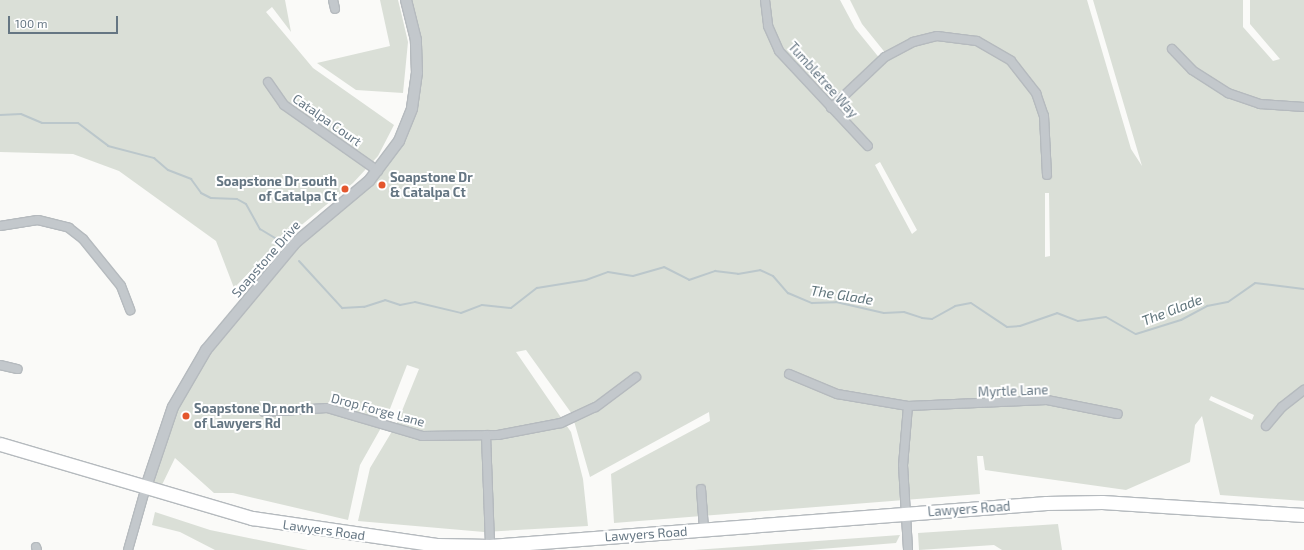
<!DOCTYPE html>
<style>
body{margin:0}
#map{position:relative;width:1304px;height:550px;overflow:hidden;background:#fafaf8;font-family:"Exo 2",sans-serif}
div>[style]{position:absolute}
.green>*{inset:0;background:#dadfd7}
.stream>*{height:2px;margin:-1px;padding:0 1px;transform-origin:1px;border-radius:1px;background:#bbc7cb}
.roads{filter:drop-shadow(1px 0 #b5babe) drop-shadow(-1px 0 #b5babe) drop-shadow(0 1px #b5babe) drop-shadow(0 -1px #b5babe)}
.minor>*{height:8px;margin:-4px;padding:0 4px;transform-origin:4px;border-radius:4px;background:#c3c8cc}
.tertiary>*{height:10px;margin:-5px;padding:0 5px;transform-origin:5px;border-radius:5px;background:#c3c8cc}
.primary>*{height:13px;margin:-6.5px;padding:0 6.5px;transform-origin:6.5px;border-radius:6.5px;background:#fff}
.dots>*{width:11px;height:11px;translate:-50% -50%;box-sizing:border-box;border:2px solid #fff;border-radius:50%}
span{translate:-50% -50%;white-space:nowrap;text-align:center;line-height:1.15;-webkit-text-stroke:4px #fff;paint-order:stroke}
.street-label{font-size:13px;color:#657683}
.poi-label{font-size:13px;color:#657683;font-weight:700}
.left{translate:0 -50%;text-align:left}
.right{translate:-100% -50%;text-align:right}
.water-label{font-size:14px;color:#60757c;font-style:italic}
.scale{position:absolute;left:8px;top:16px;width:110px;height:18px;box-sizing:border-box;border:2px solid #657683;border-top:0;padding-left:5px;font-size:12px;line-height:14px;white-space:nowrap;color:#657683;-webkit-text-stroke:3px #fff;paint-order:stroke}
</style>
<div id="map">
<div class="green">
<div style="clip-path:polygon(0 0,285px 0,291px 32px,272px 7px,266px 12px,313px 68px,394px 125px,378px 156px,353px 183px,272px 249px,234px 288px,216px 241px,119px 171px,73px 154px,0 152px)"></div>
<div style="clip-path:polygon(380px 0,398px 0,401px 12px,408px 42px,403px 93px,356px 90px,317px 63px,390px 46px)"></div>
<div style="clip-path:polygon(evenodd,406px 0,840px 0,855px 28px,881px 60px,887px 55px,862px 24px,850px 0,1087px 0,1131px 149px,1142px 166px,1093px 0,1243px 0,1243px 27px,1273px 61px,1280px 59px,1250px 24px,1250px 0,1304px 0,1304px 501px,1220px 495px,1202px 416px,1195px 425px,1190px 462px,1126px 490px,985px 470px,983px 456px,977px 456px,980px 494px,614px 523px,611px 474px,710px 421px,709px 412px,590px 477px,572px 414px,526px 350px,516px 352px,571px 432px,583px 479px,588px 526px,484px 532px,358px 521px,370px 468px,397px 423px,419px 369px,407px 365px,386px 419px,360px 465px,348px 520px,233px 493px,214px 493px,175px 458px,159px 491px,146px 487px,182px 387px,284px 256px,387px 160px,417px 82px,406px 0,880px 162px,917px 230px,912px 234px,875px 165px,880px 162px,406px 0,1045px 193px,1049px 193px,1050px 256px,1045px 257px,1045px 193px,406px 0,1211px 396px,1254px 415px,1252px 420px,1209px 400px,1211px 396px)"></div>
<div style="clip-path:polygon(155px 512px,210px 530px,308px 550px,215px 550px,180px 532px,152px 525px)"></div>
<div style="clip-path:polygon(1058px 524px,1062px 550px,1002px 550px,994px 545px,919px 550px,918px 533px)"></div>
<div style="clip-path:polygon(900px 535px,896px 543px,808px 550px,694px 550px)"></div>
</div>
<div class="stream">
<div style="left:0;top:115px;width:21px;rotate:-3deg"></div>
<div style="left:21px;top:114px;width:23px;rotate:23deg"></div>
<div style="left:42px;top:123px;width:36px"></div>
<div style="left:78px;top:123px;width:38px;rotate:37deg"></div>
<div style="left:108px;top:146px;width:48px;rotate:14.6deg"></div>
<div style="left:154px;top:158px;width:18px;rotate:41deg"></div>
<div style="left:168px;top:170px;width:25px;rotate:21deg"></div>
<div style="left:191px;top:179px;width:17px;rotate:54deg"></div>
<div style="left:201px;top:193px;width:11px;rotate:27deg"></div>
<div style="left:211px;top:198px;width:26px;rotate:2deg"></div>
<div style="left:237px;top:199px;width:10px;rotate:29deg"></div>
<div style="left:246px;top:204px;width:29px;rotate:61deg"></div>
<div style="left:260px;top:229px;width:26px;rotate:31deg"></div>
<div style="left:299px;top:261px;width:64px;rotate:47.5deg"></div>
<div style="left:342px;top:308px;width:22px;rotate:-3deg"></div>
<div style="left:364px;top:307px;width:22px;rotate:-18deg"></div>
<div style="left:385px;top:300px;width:16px;rotate:18deg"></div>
<div style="left:400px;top:305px;width:15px;rotate:-11deg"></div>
<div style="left:415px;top:302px;width:47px;rotate:13.4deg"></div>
<div style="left:461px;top:313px;width:22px;rotate:-21deg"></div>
<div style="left:482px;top:305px;width:29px;rotate:6deg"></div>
<div style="left:511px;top:308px;width:33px;rotate:-38deg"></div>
<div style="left:537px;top:288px;width:50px;rotate:-9.3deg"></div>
<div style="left:586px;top:280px;width:23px;rotate:-20deg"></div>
<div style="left:608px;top:272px;width:25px;rotate:9deg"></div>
<div style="left:633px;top:276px;width:32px;rotate:-16deg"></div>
<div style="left:664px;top:267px;width:28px;rotate:27deg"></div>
<div style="left:689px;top:280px;width:28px;rotate:-19deg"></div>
<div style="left:715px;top:271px;width:23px;rotate:7deg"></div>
<div style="left:738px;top:274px;width:22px;rotate:-10deg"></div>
<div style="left:760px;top:270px;width:14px;rotate:25deg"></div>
<div style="left:773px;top:276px;width:23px;rotate:49deg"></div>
<div style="left:788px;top:293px;width:26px;rotate:23deg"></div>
<div style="left:812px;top:303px;width:24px;rotate:-2deg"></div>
<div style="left:836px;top:302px;width:49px;rotate:12.9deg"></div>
<div style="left:884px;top:313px;width:20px;rotate:-3deg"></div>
<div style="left:904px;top:312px;width:19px;rotate:18deg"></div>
<div style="left:922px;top:318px;width:10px;rotate:6deg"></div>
<div style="left:932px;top:319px;width:26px;rotate:-29deg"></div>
<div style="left:955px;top:306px;width:16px;rotate:-11deg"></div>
<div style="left:971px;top:303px;width:43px;rotate:33.7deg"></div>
<div style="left:1007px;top:327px;width:13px;rotate:-4deg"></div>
<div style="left:1020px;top:326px;width:39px;rotate:-19deg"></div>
<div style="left:1057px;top:313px;width:22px;rotate:21deg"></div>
<div style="left:1078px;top:321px;width:28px;rotate:-8deg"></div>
<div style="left:1106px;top:317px;width:34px;rotate:30deg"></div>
<div style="left:1136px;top:334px;width:47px;rotate:-17.3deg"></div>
<div style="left:1181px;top:320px;width:30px;rotate:-28deg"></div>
<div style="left:1207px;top:306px;width:21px;rotate:-11deg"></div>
<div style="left:1228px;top:302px;width:33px;rotate:-35deg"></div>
<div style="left:1255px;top:283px;width:49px;rotate:7deg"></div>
</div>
<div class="roads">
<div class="minor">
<div style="left:333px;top:0;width:9px;rotate:77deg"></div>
<div style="left:765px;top:0;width:26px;rotate:83deg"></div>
<div style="left:768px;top:26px;width:27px;rotate:66deg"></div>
<div style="left:779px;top:51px;width:130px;rotate:46.9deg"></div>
<div style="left:1172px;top:49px;width:29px;rotate:46deg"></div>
<div style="left:1192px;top:70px;width:43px;rotate:32.6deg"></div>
<div style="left:1228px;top:93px;width:34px;rotate:19deg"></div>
<div style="left:1260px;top:104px;width:44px;rotate:3.9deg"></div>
<div style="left:268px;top:82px;width:28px;rotate:55deg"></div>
<div style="left:284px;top:105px;width:115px;rotate:35.1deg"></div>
<div style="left:831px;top:108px;width:74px;rotate:-43.4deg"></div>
<div style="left:885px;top:57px;width:32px;rotate:-28deg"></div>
<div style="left:913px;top:42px;width:25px;rotate:-14deg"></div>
<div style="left:937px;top:36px;width:40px;rotate:7.1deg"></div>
<div style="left:977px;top:41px;width:39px;rotate:30deg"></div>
<div style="left:1011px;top:61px;width:41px;rotate:52deg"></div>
<div style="left:1036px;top:93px;width:24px;rotate:71deg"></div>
<div style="left:1044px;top:116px;width:59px;rotate:87.1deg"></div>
<div style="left:0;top:226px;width:38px;rotate:-9deg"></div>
<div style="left:38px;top:220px;width:32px;rotate:14deg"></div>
<div style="left:69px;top:228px;width:18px;rotate:38deg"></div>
<div style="left:83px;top:239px;width:60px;rotate:51deg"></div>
<div style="left:121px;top:286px;width:26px;rotate:69deg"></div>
<div style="left:0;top:365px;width:18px;rotate:13deg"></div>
<div style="left:789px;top:374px;width:52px;rotate:22.6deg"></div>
<div style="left:837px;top:394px;width:72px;rotate:9.6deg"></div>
<div style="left:908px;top:406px;width:139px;rotate:-2.5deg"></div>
<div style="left:1047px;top:400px;width:72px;rotate:11.2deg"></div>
<div style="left:908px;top:406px;width:59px;rotate:94.8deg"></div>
<div style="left:903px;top:465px;width:85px;rotate:86.6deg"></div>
<div style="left:264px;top:412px;width:63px;rotate:-3.6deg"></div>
<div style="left:327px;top:408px;width:99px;rotate:16.4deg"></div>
<div style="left:422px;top:436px;width:76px;rotate:-0.8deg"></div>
<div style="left:498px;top:435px;width:64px;rotate:-10.8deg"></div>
<div style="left:561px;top:423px;width:38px;rotate:-25deg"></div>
<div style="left:596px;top:407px;width:50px;rotate:-36.9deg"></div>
<div style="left:1266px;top:426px;width:25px;rotate:-50deg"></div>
<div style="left:1282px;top:407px;width:28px;rotate:-38deg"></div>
<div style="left:486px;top:435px;width:111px;rotate:87.9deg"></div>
<div style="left:701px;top:489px;width:40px;rotate:85.7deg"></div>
<div style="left:36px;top:547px;width:3px;rotate:72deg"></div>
<div style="left:128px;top:550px;width:66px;rotate:-74.1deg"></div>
</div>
<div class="tertiary">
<div style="left:146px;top:487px;width:84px;rotate:-71.4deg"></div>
<div style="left:173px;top:407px;width:66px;rotate:-59.9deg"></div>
<div style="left:206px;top:350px;width:139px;rotate:-50.2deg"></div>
<div style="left:295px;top:243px;width:97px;rotate:-40deg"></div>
<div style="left:369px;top:181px;width:50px;rotate:-53.1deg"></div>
<div style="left:399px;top:141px;width:35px;rotate:-68deg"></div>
<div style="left:412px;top:108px;width:35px;rotate:-82deg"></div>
<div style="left:417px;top:73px;width:33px;rotate:-92deg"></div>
<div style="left:416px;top:40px;width:41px;rotate:-104deg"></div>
</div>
<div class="primary">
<div style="left:0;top:444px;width:263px;rotate:16.4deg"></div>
<div style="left:252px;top:518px;width:188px;rotate:8.3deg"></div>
<div style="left:438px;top:545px;width:52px;rotate:1.1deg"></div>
<div style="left:490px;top:546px;width:558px;rotate:-4.42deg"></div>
<div style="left:1046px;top:503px;width:56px;rotate:-1deg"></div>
<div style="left:1102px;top:502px;width:202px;rotate:3.7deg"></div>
</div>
</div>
<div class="dots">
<div style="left:382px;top:185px;background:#e4572e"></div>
<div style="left:345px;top:189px;background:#e4572e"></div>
<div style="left:186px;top:416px;background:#e4572e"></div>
</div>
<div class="street-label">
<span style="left:823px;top:80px;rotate:48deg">Tumbletree Way</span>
<span style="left:327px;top:120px;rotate:35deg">Catalpa Court</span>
<span style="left:266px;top:259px;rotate:-49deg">Soapstone Drive</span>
<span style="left:1013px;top:391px;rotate:-2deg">Myrtle Lane</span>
<span style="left:378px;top:410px;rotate:15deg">Drop Forge Lane</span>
<span style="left:969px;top:509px;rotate:-4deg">Lawyers Road</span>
<span style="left:324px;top:530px;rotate:8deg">Lawyers Road</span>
<span style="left:646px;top:534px;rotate:-4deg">Lawyers Road</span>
</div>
<div class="poi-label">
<span class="left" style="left:390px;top:185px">Soapstone Dr<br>&amp; Catalpa Ct</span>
<span class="right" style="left:337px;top:189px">Soapstone Dr south<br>of Catalpa Ct</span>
<span class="left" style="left:194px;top:416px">Soapstone Dr north<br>of Lawyers Rd</span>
</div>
<div class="water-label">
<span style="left:842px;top:295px;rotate:9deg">The Glade</span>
<span style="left:1172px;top:310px;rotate:-21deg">The Glade</span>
</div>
<div class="scale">100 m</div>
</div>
